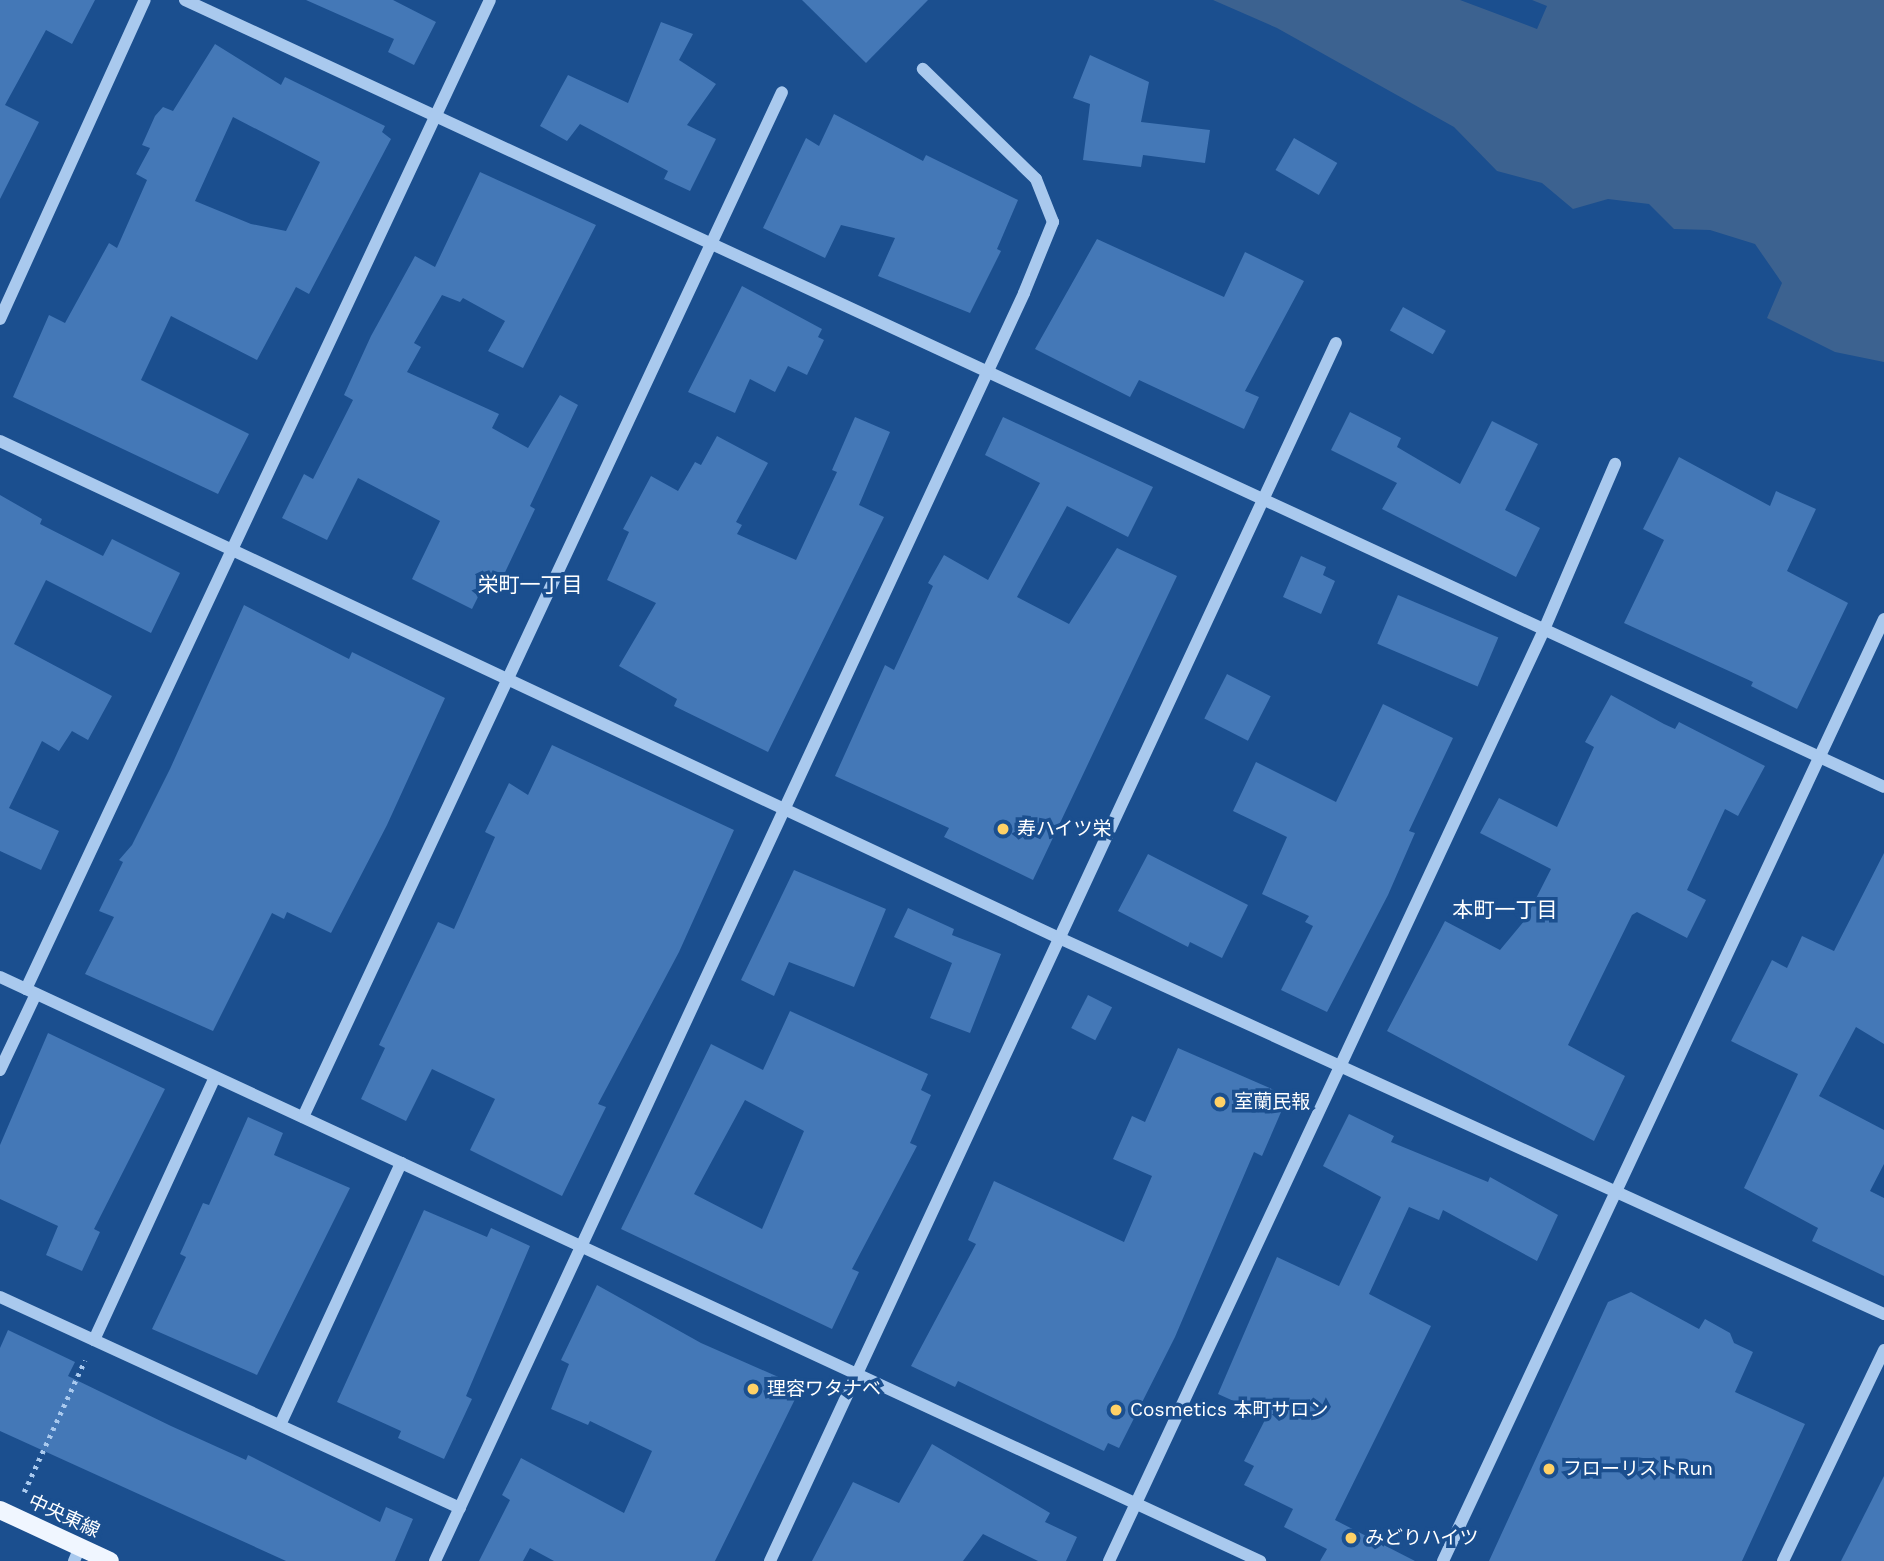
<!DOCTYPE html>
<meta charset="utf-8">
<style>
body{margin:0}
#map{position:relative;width:1884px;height:1561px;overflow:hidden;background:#1b4f8f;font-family:"Work Sans","Noto Sans JP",sans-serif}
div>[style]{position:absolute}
.water>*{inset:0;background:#3c6290}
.building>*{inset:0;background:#4478b7;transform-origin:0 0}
.path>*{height:4.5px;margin-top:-2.25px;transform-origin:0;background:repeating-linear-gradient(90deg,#a9c9ee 0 3.5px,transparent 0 8.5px)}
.minor>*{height:12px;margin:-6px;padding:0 6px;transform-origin:6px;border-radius:6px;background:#a9c9ee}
.major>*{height:18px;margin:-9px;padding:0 9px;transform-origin:9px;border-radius:9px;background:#f0f6ff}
.dots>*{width:19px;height:19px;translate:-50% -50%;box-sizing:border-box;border:4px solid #1b4f8f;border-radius:50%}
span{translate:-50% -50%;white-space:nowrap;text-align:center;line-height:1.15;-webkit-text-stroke:7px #1b4f8f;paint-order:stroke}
.poi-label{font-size:19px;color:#fff}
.left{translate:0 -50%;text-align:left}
.street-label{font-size:19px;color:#fff}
.neighbourhood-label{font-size:21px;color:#fff}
</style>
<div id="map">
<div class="water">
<div style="clip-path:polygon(1213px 0,1460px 0,1537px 29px,1547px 6px,1532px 0,1884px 0,1884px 362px,1835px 352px,1767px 318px,1782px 283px,1755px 244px,1710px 230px,1674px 229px,1649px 204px,1608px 199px,1573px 209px,1542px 183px,1497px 171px,1454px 127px,1277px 28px)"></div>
</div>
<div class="building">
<div style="clip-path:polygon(0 0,95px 0,72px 44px,46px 30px,5px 105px,39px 122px,0 199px)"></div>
<div style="clip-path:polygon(306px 0,393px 0,436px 22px,414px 65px,388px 52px,394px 39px)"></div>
<div style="clip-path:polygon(802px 0,928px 0,866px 63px)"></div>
<div style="clip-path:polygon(661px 22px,693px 34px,679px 60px,716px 84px,687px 125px,716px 139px,690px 191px,664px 179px,668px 171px,580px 124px,567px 141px,540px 126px,568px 75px,628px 103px)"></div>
<div style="clip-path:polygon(evenodd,215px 44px,281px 85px,285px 77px,385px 126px,382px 132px,391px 139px,309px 294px,296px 287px,257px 360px,171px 316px,141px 380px,249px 434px,218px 494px,13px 397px,49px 315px,65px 323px,109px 243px,117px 248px,147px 180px,136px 174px,150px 148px,142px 145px,155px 116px,163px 107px,173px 111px,215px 44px,233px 117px,320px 162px,286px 231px,251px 224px,195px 201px,233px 117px)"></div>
<div style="clip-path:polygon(1090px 55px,1149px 82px,1141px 122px,1210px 130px,1205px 163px,1143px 155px,1141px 167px,1083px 160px,1090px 104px,1073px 98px)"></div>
<div style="clip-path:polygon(834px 114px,923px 161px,926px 155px,1018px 200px,997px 249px,1001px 251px,970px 313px,878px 276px,895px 238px,841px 225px,825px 258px,763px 228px,806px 138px,819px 146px)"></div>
<div style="left:1294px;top:138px;width:50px;height:37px;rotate:30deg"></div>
<div style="clip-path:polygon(480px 172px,596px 225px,523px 368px,488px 351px,505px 321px,463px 298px,460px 302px,442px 295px,414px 343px,421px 347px,407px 372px,499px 414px,492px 428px,528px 448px,560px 395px,578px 405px,530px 506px,535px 509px,498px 587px,486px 581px,472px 609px,412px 579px,440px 521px,358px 478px,327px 540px,282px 518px,304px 474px,313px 479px,353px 400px,344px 395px,371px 336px,415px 256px,435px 267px)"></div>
<div style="clip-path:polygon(1097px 239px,1224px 297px,1245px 252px,1304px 281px,1245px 391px,1259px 397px,1244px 429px,1139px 380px,1130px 397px,1035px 349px)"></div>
<div style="clip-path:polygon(742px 286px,822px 329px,818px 337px,824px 340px,807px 375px,788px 366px,775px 392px,750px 379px,735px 413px,688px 392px)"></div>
<div style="left:1403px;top:307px;width:49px;height:27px;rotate:29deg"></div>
<div style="clip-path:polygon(1350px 412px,1401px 438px,1397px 447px,1460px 484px,1492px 421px,1538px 444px,1505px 510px,1540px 528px,1516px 577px,1382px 509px,1397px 483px,1331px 450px)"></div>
<div style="clip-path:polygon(855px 417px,890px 432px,859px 505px,884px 517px,768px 752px,674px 706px,677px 699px,619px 666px,656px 603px,607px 580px,629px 532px,623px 529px,651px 476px,678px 491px,695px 462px,701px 465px,717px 436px,768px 463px,736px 522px,742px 525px,737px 534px,796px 560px,837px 472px,832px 470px)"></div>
<div style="clip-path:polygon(1003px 417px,1153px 487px,1128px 537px,1067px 506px,1017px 597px,1069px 624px,1117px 548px,1177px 576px,1033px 880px,944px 837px,949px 828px,835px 776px,885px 665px,894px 670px,933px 586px,928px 583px,944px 555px,988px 580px,1040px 483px,985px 455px)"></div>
<div style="clip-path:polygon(1679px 457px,1770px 506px,1776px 491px,1816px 509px,1787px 571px,1848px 603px,1797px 709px,1751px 686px,1753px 682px,1624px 623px,1664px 540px,1643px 529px)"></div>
<div style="clip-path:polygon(0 495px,42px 519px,40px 524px,103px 556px,112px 539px,180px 573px,151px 633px,46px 580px,14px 644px,112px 696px,88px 740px,72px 731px,59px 751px,42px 741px,9px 808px,59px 831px,41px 870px,0 851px)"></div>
<div style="clip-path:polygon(1301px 556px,1326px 567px,1323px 575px,1335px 581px,1321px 614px,1283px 597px)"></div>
<div style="left:1398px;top:595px;width:109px;height:53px;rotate:23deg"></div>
<div style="clip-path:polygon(244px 605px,349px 659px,352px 652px,445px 698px,387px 825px,331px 933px,287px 912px,284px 919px,272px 913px,213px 1031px,85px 974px,114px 917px,99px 911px,123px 862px,119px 860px,132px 845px,170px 769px)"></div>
<div style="left:1227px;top:674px;width:49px;height:50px;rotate:27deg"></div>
<div style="clip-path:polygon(1611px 695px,1664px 724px,1675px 729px,1679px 722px,1765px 766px,1738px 816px,1725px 809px,1687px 890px,1706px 900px,1687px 938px,1637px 912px,1632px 915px,1568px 1045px,1625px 1076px,1594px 1141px,1387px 1031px,1445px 921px,1500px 950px,1525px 920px,1551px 869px,1480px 833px,1499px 798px,1557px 827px,1594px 747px,1585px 742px)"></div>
<div style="clip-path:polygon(1383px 704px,1453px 738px,1409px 831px,1415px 833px,1388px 895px,1327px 1012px,1281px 990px,1313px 926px,1305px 922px,1309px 916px,1262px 894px,1287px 837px,1233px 811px,1256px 762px,1336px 802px)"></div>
<div style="clip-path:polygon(552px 745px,734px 830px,679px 952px,598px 1104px,606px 1107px,562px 1196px,470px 1150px,495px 1099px,432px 1069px,406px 1121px,361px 1099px,385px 1048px,379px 1045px,438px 922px,454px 929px,495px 837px,485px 832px,509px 783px,528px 795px)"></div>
<div style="clip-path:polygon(1884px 853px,1884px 1044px,1856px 1027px,1819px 1096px,1884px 1130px,1884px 1164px,1870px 1191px,1884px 1198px,1884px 1276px,1812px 1241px,1818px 1228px,1744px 1188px,1798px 1074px,1731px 1041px,1772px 960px,1787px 968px,1802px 936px,1834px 951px)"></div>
<div style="clip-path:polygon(1148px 854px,1248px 905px,1222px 958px,1190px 942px,1188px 947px,1118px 911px)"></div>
<div style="clip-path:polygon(794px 870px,886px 909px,854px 987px,789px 962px,774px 996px,741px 980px)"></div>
<div style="clip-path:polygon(908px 908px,954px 929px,952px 935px,1001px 954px,970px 1033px,930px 1018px,952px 963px,894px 937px)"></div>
<div style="left:1088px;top:995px;width:27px;height:37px;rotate:27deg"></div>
<div style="clip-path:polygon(evenodd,790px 1011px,928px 1074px,921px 1090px,931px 1095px,910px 1143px,917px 1146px,852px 1269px,859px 1272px,832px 1329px,621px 1229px,711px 1044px,763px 1070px,790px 1011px,745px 1100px,804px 1131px,762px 1229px,694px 1194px,745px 1100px)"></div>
<div style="clip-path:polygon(48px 1033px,165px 1089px,94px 1229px,100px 1232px,82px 1271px,46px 1255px,58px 1226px,0 1199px,0 1145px)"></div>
<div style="clip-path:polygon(1178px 1048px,1288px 1096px,1262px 1156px,1254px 1152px,1175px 1337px,1119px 1448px,1108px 1443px,1104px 1451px,958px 1381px,955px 1387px,911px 1366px,976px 1244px,968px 1240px,994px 1181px,1124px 1242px,1152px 1176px,1113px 1159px,1132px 1116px,1145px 1122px)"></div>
<div style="clip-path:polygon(1349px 1114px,1394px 1136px,1391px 1142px,1488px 1182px,1490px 1177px,1558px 1215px,1537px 1261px,1443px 1210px,1439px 1220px,1409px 1207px,1369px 1294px,1431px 1326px,1335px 1520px,1415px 1561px,1320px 1561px,1327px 1549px,1284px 1527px,1293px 1509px,1244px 1485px,1254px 1466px,1244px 1461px,1267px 1416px,1218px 1394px,1277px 1257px,1339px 1286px,1381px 1197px,1323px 1166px)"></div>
<div style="clip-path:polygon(248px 1117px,283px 1133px,274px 1155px,350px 1188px,257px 1375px,152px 1329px,186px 1257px,180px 1254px,203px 1203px,209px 1205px)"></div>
<div style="clip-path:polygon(424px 1210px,487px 1237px,491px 1228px,530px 1246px,466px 1396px,472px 1399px,444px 1459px,398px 1438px,401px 1431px,337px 1402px)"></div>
<div style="clip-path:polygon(597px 1285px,701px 1343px,801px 1387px,715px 1561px,554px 1561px,530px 1548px,523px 1561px,479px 1561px,510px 1500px,502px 1495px,521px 1458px,624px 1513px,652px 1451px,590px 1421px,588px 1425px,551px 1409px,569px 1364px,561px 1360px)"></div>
<div style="clip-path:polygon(1631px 1292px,1699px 1329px,1705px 1319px,1730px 1333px,1734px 1343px,1753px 1352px,1735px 1392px,1805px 1424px,1742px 1561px,1489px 1561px,1608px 1302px)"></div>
<div style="clip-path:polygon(8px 1330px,75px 1362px,68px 1376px,171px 1426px,246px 1460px,248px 1455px,380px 1522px,386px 1507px,413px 1519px,395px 1561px,286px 1561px,0 1431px,0 1348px)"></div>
<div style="clip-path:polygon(932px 1444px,1050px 1513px,1045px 1522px,1077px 1537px,1066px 1561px,1038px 1561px,983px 1534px,963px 1561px,812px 1561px,853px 1482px,899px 1503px)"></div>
<div style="clip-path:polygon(1884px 1476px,1884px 1561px,1841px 1561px)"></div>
</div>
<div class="path">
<div style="left:24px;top:1492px;width:145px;rotate:-65.2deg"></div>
</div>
<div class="minor">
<div style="left:185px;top:0;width:1872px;rotate:24.85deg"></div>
<div style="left:0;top:319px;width:350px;rotate:-65.6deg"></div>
<div style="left:0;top:441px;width:1168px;rotate:25.14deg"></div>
<div style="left:1057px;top:937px;width:909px;rotate:24.51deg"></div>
<div style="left:0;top:977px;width:1389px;rotate:24.87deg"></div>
<div style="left:26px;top:989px;width:1092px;rotate:-64.87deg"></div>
<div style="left:0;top:1070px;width:84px;rotate:-64.7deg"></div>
<div style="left:303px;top:1117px;width:1131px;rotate:-64.95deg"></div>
<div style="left:0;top:1297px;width:506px;rotate:24.64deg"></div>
<div style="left:94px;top:1340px;width:289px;rotate:-65.3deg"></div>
<div style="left:280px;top:1425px;width:289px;rotate:-65.2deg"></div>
<div style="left:74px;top:1561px;width:15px;rotate:-67deg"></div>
<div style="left:435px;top:1561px;width:1398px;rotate:-65.08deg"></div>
<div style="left:1024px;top:293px;width:77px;rotate:-67.8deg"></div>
<div style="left:1053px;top:222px;width:46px;rotate:-111.6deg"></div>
<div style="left:1036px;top:179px;width:158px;rotate:-135.8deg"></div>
<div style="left:770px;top:1561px;width:1343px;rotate:-65.08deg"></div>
<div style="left:1109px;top:1561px;width:1025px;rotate:-64.96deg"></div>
<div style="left:1543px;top:632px;width:183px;rotate:-66.8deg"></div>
<div style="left:1443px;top:1561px;width:1040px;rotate:-64.91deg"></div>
<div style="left:1783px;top:1561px;width:234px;rotate:-64.4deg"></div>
</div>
<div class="major">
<div style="left:0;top:1510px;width:121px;rotate:24.9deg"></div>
</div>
<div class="dots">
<div style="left:1003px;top:829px;background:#ffd166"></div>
<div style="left:1220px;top:1102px;background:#ffd166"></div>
<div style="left:753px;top:1389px;background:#ffd166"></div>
<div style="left:1116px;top:1410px;background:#ffd166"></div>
<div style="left:1549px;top:1469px;background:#ffd166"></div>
<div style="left:1351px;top:1538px;background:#ffd166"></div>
</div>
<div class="poi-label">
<span class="left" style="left:1017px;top:829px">寿ハイツ栄</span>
<span class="left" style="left:1234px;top:1102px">室蘭民報</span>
<span class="left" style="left:767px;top:1389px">理容ワタナベ</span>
<span class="left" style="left:1130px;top:1410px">Cosmetics 本町サロン</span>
<span class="left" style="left:1563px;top:1469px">フローリストRun</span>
<span class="left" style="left:1365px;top:1538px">みどりハイツ</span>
</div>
<div class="street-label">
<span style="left:64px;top:1516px;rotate:25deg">中央東線</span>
</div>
<div class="neighbourhood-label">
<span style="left:530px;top:585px">栄町一丁目</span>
<span style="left:1505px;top:910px">本町一丁目</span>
</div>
</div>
